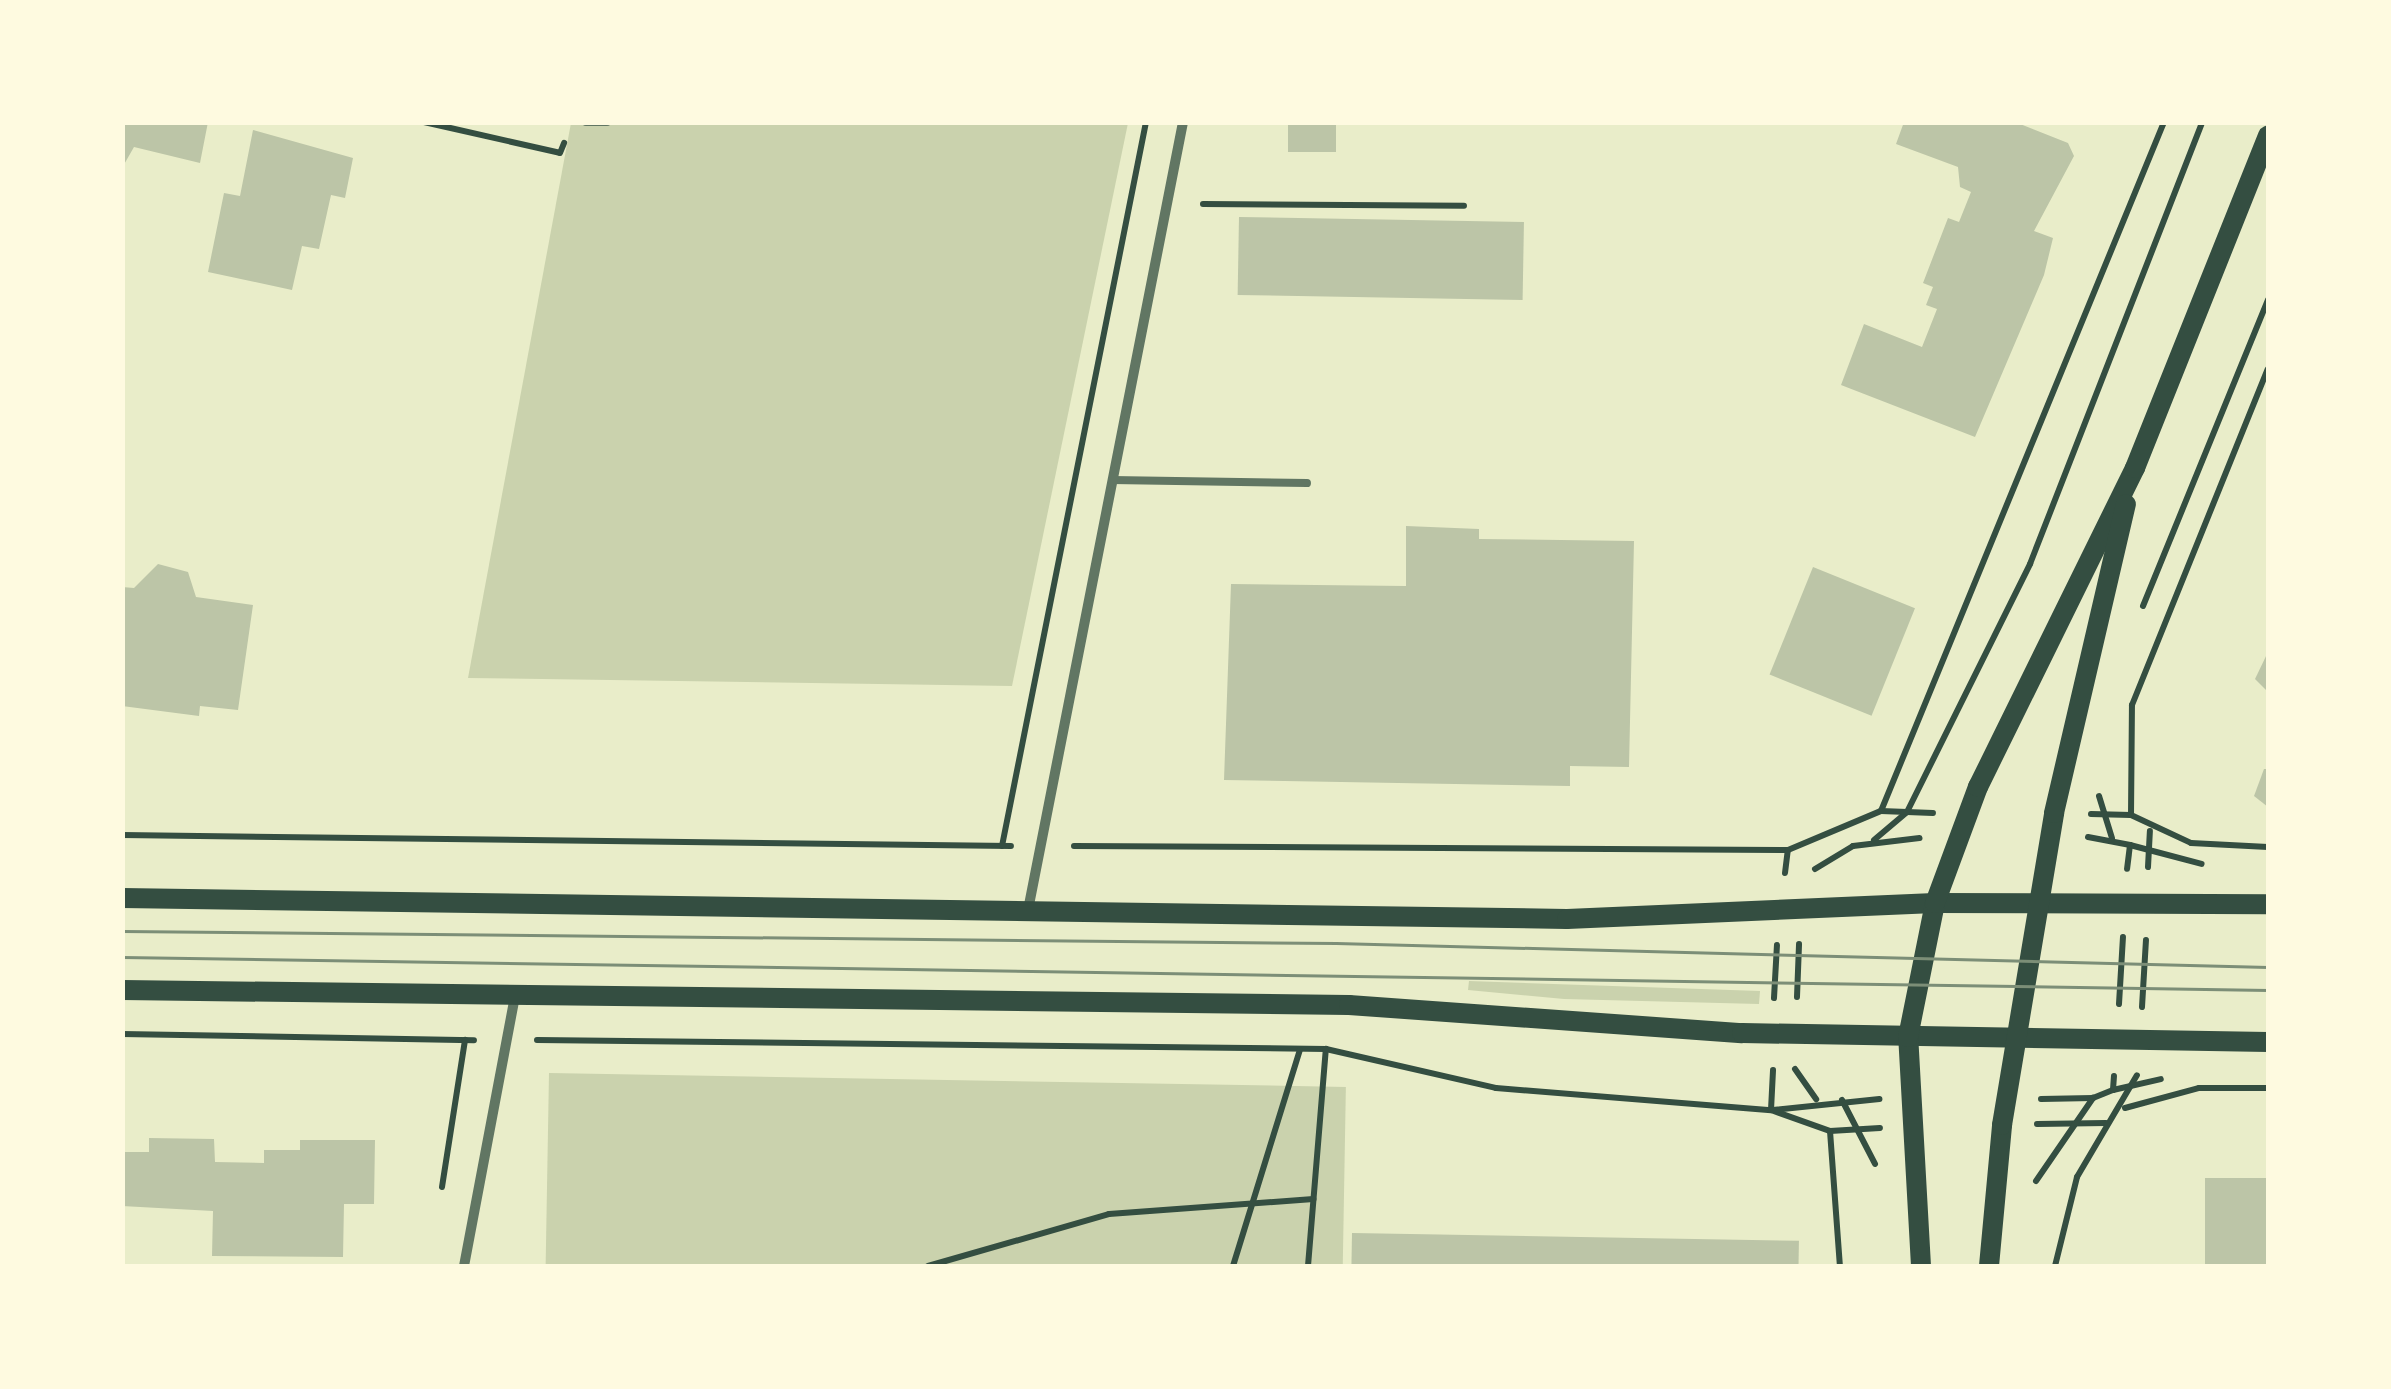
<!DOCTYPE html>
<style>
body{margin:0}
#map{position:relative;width:2391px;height:1389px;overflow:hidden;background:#e9edc9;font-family:"Archivo Narrow",sans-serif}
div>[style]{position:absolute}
.green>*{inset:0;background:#cad2ad;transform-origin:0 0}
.building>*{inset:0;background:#bcc5a7;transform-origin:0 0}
.path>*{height:6px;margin:-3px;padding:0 3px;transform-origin:3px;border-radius:3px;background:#344e41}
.service>*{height:8px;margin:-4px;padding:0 4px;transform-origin:4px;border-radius:4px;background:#617663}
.minor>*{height:10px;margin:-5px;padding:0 5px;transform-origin:5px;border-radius:5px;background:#617663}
.secondary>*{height:20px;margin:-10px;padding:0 10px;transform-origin:10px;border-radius:10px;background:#344e41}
.tram>*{height:2.5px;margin:-1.25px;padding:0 1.25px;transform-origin:1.25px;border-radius:1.25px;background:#7c8e77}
span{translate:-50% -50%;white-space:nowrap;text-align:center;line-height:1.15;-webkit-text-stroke:8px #fefae0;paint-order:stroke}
.frame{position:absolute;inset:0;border:125px solid #fefae0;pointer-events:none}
</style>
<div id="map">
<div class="green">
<div style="clip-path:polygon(571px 123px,1128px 123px,1012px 686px,468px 678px)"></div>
<div style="clip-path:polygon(1469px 981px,1760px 991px,1759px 1004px,1564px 999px,1468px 990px)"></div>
<div style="left:549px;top:1073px;width:797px;height:199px;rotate:1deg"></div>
</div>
<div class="building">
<div style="clip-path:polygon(122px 122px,208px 122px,200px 163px,134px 147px,122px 168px)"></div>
<div style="left:1288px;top:122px;width:48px;height:30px"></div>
<div style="clip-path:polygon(1904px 122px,2015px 122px,2068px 143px,2074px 156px,2034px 231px,2053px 238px,2044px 275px,1975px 437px,1841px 385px,1864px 324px,1922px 347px,1937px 309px,1926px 305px,1933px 287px,1923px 283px,1948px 218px,1959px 222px,1971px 192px,1960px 187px,1958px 167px,1896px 144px)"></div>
<div style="clip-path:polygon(253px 130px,353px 158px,345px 198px,331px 195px,319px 249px,302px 246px,292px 290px,208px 272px,224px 193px,240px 196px)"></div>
<div style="left:1239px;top:217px;width:285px;height:78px;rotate:1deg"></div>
<div style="clip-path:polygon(1406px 526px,1479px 529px,1479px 539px,1634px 541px,1629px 767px,1570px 766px,1570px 786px,1224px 780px,1231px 584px,1406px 586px)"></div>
<div style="clip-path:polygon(158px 564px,188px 572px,196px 597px,253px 605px,238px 710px,200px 706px,199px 716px,122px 706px,122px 587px,134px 588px)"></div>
<div style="left:1813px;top:567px;width:110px;height:116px;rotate:22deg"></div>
<div style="clip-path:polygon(2268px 652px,2268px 692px,2255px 679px)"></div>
<div style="clip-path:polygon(2264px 769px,2268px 769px,2268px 807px,2254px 796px)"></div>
<div style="clip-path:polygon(149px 1138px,214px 1139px,215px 1162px,264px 1163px,264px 1150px,300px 1150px,300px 1140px,375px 1140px,374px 1204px,344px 1204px,343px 1257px,212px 1256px,213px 1211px,122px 1206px,122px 1152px,149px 1152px)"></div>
<div style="left:2205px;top:1178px;width:63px;height:88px"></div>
<div style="left:1352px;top:1233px;width:447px;height:33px;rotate:1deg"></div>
</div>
<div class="path">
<div style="left:424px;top:122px;width:139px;rotate:12.8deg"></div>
<div style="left:560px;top:153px;width:11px;rotate:-68deg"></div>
<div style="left:1203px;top:204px;width:261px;rotate:0.4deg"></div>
<div style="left:2143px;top:606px;width:331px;rotate:-67.8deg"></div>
<div style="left:2099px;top:796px;width:44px;rotate:72.8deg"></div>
<div style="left:1881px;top:811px;width:745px;rotate:-67.67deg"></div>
<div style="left:2091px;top:814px;width:40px;rotate:1.4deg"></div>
<div style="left:2131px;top:815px;width:66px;rotate:25deg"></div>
<div style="left:2191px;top:843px;width:77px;rotate:3deg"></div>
<div style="left:2131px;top:815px;width:110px;rotate:-89.5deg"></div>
<div style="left:2132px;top:705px;width:362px;rotate:-68deg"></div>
<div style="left:122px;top:835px;width:889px;rotate:0.71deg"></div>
<div style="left:2088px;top:837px;width:43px;rotate:10.8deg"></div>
<div style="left:2130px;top:845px;width:24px;rotate:97deg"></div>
<div style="left:1874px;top:840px;width:43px;rotate:-40.3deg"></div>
<div style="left:1907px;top:812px;width:277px;rotate:-63.6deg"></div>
<div style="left:2030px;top:564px;width:474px;rotate:-68.7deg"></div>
<div style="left:2130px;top:845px;width:74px;rotate:14.8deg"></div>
<div style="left:1002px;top:846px;width:738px;rotate:-78.75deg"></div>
<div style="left:1074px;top:846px;width:714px;rotate:0.32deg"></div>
<div style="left:1788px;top:850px;width:101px;rotate:-22.8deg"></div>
<div style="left:1881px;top:811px;width:52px;rotate:2.2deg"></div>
<div style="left:2148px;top:867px;width:36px;rotate:-87deg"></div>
<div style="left:1815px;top:869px;width:44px;rotate:-31.2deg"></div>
<div style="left:1853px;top:846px;width:67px;rotate:-6.8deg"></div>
<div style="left:1785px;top:873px;width:23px;rotate:-83deg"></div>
<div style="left:1797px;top:997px;width:53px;rotate:-87.8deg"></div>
<div style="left:1774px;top:998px;width:53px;rotate:-86.8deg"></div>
<div style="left:2119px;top:1004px;width:67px;rotate:-86.6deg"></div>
<div style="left:2142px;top:1007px;width:67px;rotate:-86.6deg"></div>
<div style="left:122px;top:1034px;width:352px;rotate:1deg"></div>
<div style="left:537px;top:1040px;width:789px;rotate:0.65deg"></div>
<div style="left:1326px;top:1049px;width:174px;rotate:12.9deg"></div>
<div style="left:1496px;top:1088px;width:276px;rotate:4.6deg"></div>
<div style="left:1771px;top:1110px;width:63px;rotate:19.6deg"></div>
<div style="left:1830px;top:1131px;width:50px;rotate:-3.4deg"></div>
<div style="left:1795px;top:1069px;width:37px;rotate:55deg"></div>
<div style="left:2113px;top:1090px;width:49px;rotate:-12.9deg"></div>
<div style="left:2041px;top:1099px;width:52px;rotate:-1.1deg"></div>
<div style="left:2093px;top:1098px;width:22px;rotate:-22deg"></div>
<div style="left:2113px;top:1090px;width:14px;rotate:-86deg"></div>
<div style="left:1842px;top:1100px;width:72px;rotate:62.7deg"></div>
<div style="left:2125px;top:1108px;width:77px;rotate:-15.1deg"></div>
<div style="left:2199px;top:1088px;width:69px"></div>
<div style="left:1771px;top:1110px;width:40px;rotate:-87.1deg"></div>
<div style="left:1773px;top:1110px;width:107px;rotate:-5.9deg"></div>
<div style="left:2037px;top:1124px;width:69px;rotate:-0.8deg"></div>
<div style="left:1830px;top:1131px;width:135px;rotate:85.8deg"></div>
<div style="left:2036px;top:1181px;width:101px;rotate:-55.5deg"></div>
<div style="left:442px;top:1187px;width:149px;rotate:-81.1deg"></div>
<div style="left:928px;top:1266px;width:188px;rotate:-16deg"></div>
<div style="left:1109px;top:1214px;width:205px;rotate:-4.2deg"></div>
<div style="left:1233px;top:1266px;width:226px;rotate:-72.8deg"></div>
<div style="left:1308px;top:1266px;width:218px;rotate:-85.3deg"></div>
<div style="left:2055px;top:1266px;width:92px;rotate:-76.1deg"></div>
<div style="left:2077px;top:1177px;width:118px;rotate:-59.5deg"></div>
</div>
<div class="service">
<div style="left:586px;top:122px;width:21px"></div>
<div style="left:1112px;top:480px;width:195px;rotate:0.9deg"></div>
</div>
<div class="minor">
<div style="left:1029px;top:905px;width:798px;rotate:-78.87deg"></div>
<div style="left:464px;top:1266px;width:276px;rotate:-79.3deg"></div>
</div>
<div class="secondary">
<div style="left:122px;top:898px;width:1445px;rotate:0.83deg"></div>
<div style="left:1567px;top:919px;width:368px;rotate:-2.5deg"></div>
<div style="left:1935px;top:903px;width:333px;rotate:0.2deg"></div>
<div style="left:122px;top:990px;width:1227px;rotate:0.7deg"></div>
<div style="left:1349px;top:1005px;width:394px;rotate:4.1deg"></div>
<div style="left:1742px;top:1033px;width:526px;rotate:0.98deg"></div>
<div style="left:1921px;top:1266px;width:229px;rotate:-93.2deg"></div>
<div style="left:1908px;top:1037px;width:137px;rotate:-78.6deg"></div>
<div style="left:1935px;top:903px;width:124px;rotate:-69.7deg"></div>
<div style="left:1978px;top:787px;width:356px;rotate:-63.8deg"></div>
<div style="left:2135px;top:468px;width:358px;rotate:-68.2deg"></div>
<div style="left:1989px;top:1266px;width:142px;rotate:-84.7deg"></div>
<div style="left:2002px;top:1125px;width:316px;rotate:-80.5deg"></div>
<div style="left:2054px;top:813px;width:317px;rotate:-76.9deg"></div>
</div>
<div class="tram">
<div style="left:122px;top:931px;width:1214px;rotate:0.57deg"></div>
<div style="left:1336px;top:943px;width:932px;rotate:1.48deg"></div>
<div style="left:122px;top:957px;width:2146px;rotate:0.88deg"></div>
</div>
<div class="frame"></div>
</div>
